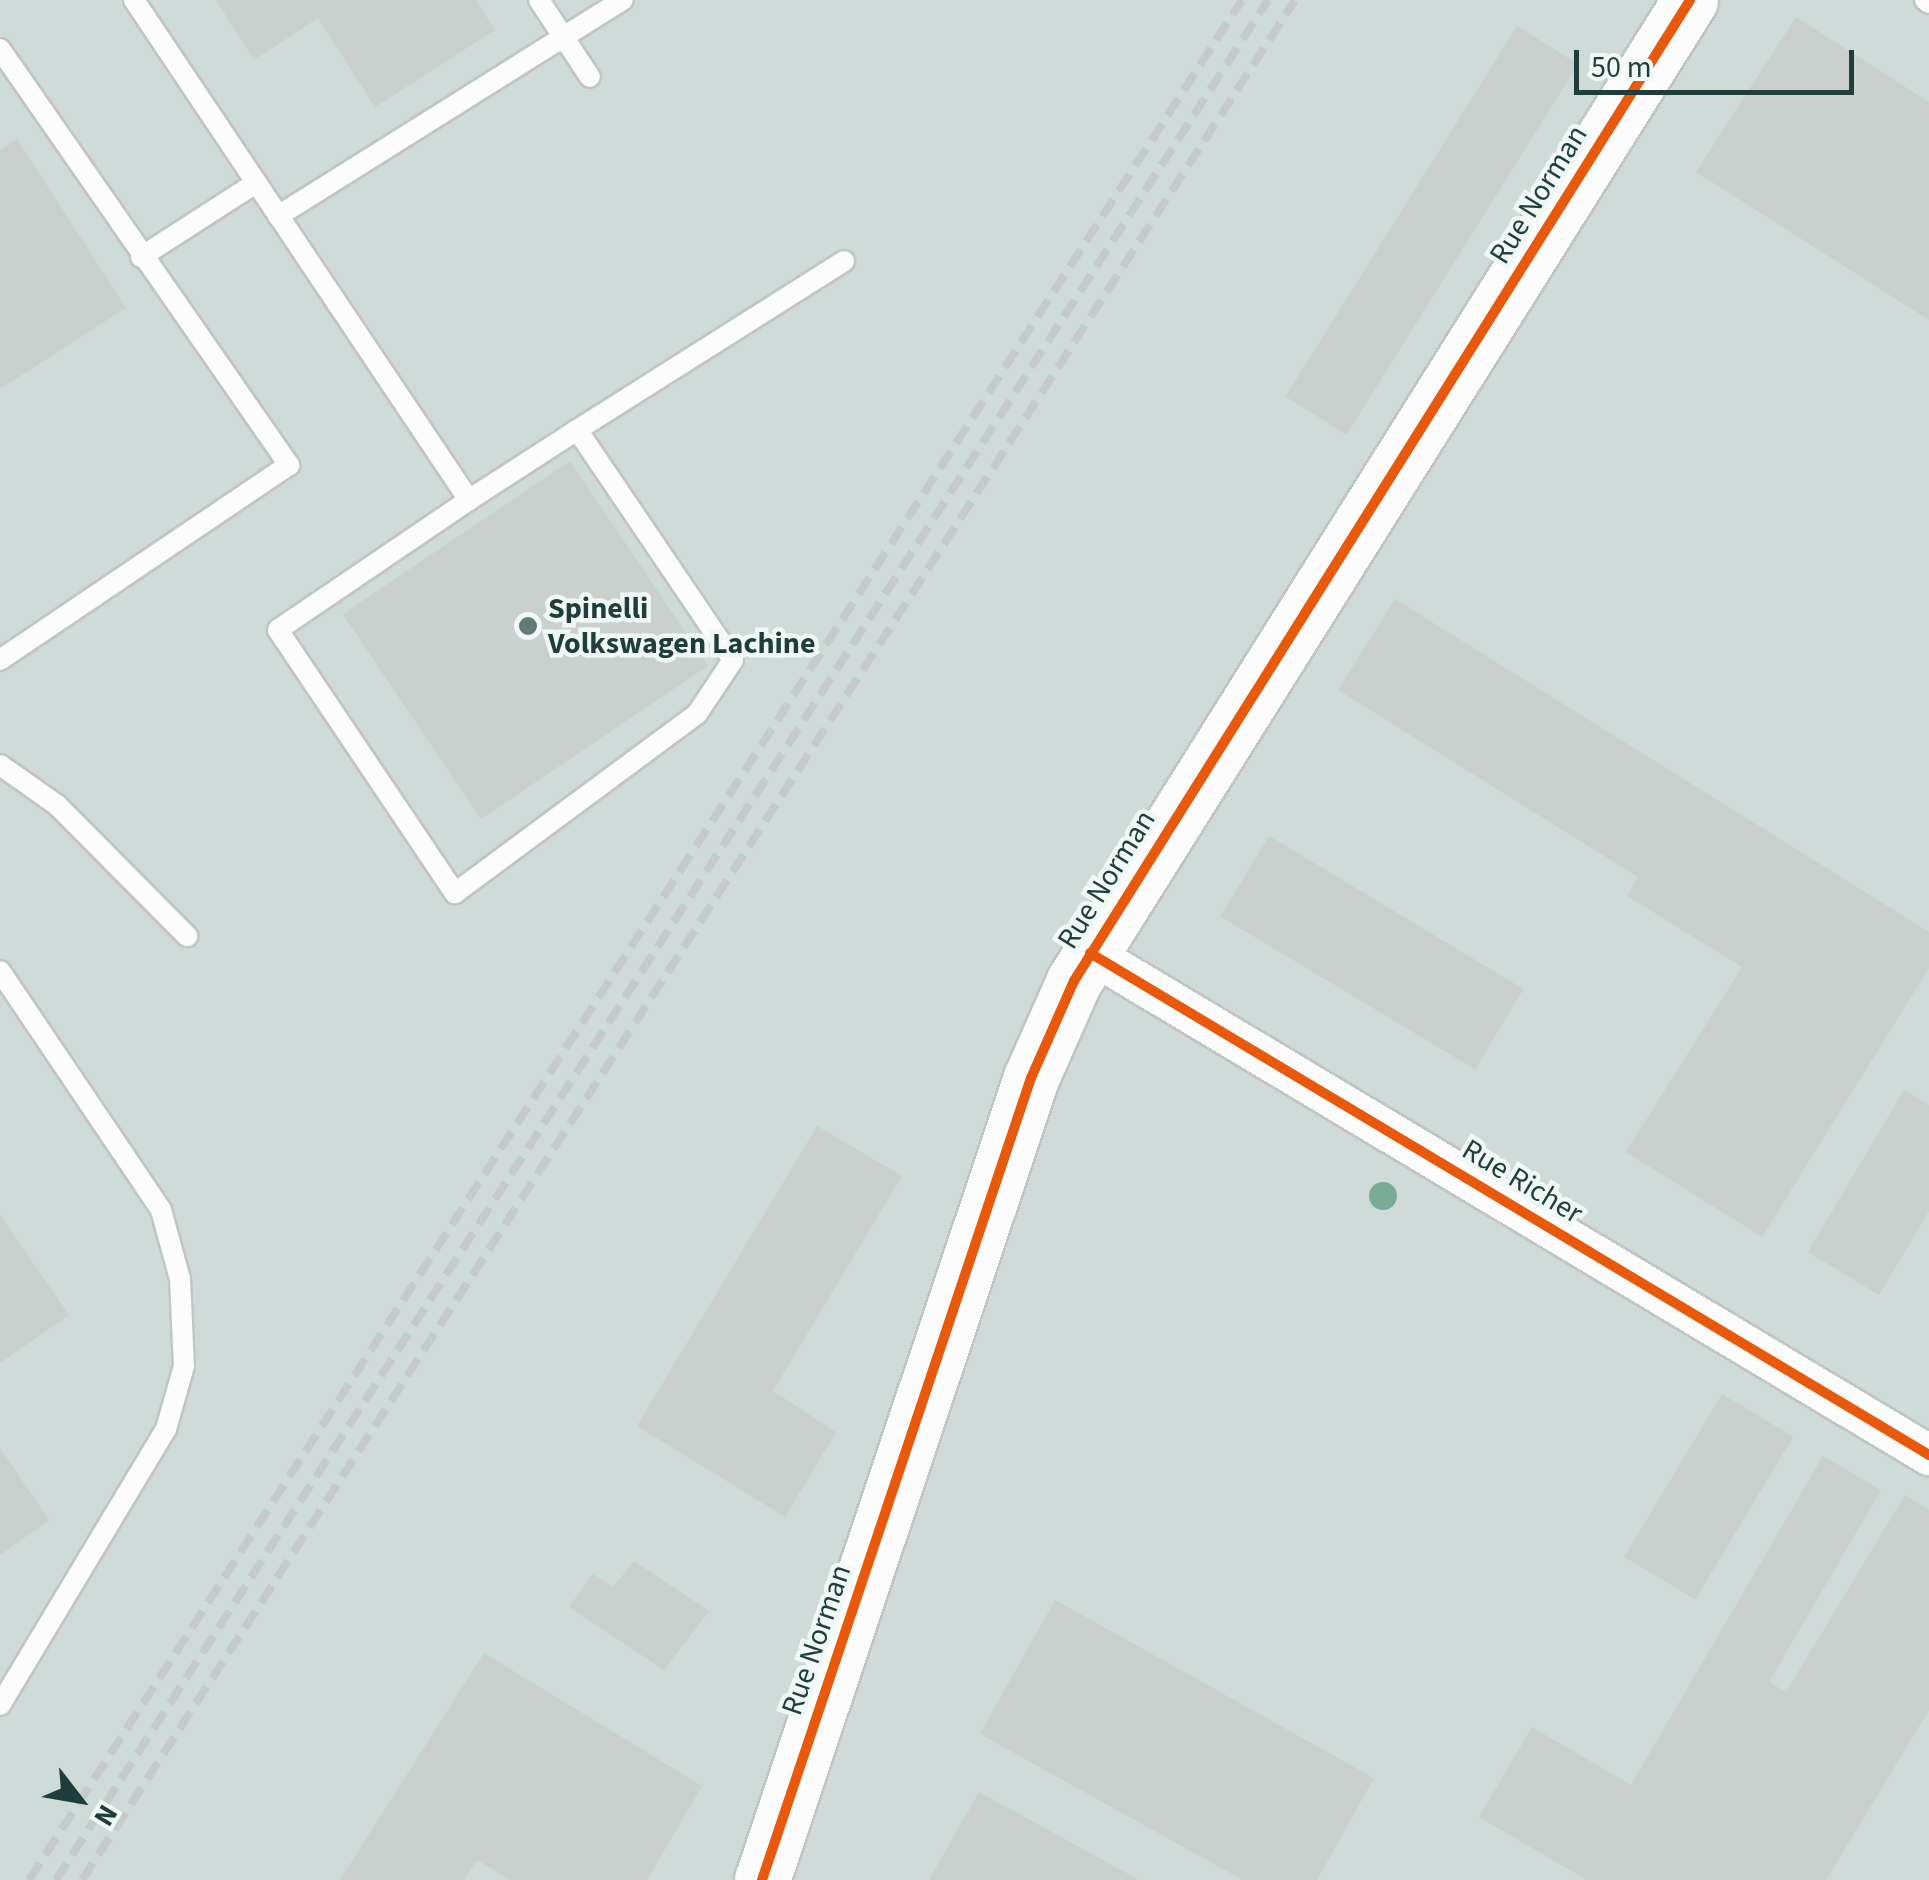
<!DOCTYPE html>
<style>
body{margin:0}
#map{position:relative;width:1929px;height:1880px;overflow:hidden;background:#e2e9e7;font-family:"Source Sans 3",sans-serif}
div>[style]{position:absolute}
.built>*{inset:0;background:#cfdbd8;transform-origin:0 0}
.building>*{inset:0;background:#c9d0ce;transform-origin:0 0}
.roads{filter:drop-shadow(2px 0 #bfc6c4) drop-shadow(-2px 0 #bfc6c4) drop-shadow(0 2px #bfc6c4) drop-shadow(0 -2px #bfc6c4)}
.lane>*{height:20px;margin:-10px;padding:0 10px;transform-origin:10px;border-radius:10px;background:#fbfcfb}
.street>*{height:40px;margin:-20px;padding:0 20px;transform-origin:20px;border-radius:20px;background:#fbfcfb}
.secondary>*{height:55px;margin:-27.5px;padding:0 27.5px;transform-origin:27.5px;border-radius:27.5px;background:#fbfcfb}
.rail>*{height:8px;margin-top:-4px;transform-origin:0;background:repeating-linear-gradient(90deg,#c6caca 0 20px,transparent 0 30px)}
.cycleway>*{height:10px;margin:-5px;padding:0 5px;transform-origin:5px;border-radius:5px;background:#e8590c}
.trees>*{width:28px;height:28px;margin:-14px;border-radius:50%;background:#7baa96}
.dots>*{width:28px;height:28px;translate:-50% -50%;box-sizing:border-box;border:5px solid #f0f8f5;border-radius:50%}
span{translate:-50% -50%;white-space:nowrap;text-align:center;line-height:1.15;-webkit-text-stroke:9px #f0f8f5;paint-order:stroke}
.street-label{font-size:30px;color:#1f3d3a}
.poi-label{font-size:30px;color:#1f3d3a;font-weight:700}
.left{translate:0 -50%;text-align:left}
.north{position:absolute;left:30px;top:1750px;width:100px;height:100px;-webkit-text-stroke:8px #f0f8f5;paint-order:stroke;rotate:121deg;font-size:28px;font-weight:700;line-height:40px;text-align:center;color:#1f3d3a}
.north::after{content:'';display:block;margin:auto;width:35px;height:45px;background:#1f3d3a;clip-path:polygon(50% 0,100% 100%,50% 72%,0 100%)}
.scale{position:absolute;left:1574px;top:50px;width:280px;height:45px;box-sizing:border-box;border:5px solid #1f3d3a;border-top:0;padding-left:12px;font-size:30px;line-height:35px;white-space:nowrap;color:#1f3d3a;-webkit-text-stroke:8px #f0f8f5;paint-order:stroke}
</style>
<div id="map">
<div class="built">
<div style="left:0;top:0;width:1929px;height:1880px"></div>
</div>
<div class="building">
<div style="clip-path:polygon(216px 0,476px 0,495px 30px,375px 107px,318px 18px,254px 60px)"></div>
<div style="clip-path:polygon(1796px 17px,1929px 102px,1929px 320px,1696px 172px)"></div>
<div style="left:1517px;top:26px;width:72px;height:437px;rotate:32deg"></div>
<div style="clip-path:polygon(17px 139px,126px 308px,0 389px,0 150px)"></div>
<div style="left:570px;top:461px;width:247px;height:274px;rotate:56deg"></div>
<div style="clip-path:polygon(1395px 599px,1929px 932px,1929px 968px,1762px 1237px,1626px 1152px,1742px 967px,1627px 896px,1638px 877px,1338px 690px)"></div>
<div style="left:1269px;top:836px;width:297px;height:94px;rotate:31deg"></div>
<div style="clip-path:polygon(1904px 1090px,1929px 1105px,1929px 1211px,1879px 1295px,1808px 1252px)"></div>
<div style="clip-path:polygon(817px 1126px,902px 1176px,773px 1391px,836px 1432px,785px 1517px,637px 1426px)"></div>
<div style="clip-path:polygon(0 1215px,69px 1315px,0 1363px)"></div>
<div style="left:1722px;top:1394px;width:83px;height:190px;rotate:31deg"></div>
<div style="clip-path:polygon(0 1448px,49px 1520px,0 1555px)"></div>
<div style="clip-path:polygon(1823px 1456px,1881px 1490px,1769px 1682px,1786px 1692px,1905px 1495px,1929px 1510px,1929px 1710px,1826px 1880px,1587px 1880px,1479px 1817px,1532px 1727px,1631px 1785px)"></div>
<div style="clip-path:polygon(634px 1561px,709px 1611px,664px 1670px,569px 1607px,593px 1574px,613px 1587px)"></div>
<div style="clip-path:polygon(1055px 1600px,1374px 1778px,1317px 1880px,1243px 1880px,980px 1734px)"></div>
<div style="clip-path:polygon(484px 1653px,702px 1786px,647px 1880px,510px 1880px,477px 1860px,464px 1880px,340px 1880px)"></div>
<div style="clip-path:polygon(979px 1792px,1139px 1880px,929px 1880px)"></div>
</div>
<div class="roads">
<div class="lane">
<div style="left:134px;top:0;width:602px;rotate:56.18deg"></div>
<div style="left:469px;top:500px;width:231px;rotate:145.8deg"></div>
<div style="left:278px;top:630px;width:317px;rotate:56.1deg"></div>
<div style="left:455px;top:893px;width:301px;rotate:-36.5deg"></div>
<div style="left:697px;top:714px;width:65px;rotate:-56.3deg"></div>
<div style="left:733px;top:660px;width:278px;rotate:-124.1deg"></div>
<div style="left:577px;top:430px;width:129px;rotate:147.1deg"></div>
<div style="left:539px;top:0;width:92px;rotate:56.5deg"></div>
<div style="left:1925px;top:0;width:5px;rotate:37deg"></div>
<div style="left:0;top:49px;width:507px;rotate:55.21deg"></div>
<div style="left:289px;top:465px;width:349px;rotate:146deg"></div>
<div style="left:278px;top:216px;width:407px;rotate:-32.1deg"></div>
<div style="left:141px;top:257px;width:137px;rotate:-32.8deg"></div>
<div style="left:577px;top:430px;width:316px;rotate:-32.3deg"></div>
<div style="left:0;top:765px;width:70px;rotate:35.1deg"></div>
<div style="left:57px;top:805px;width:185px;rotate:45.2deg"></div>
<div style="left:0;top:971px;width:288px;rotate:56deg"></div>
<div style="left:161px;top:1210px;width:72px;rotate:74.6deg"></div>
<div style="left:180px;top:1279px;width:87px;rotate:87.4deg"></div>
<div style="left:184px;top:1366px;width:66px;rotate:105.9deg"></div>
<div style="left:166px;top:1429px;width:322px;rotate:121deg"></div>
</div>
<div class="street">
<div style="left:1090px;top:953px;width:978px;rotate:30.89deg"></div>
</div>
<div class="secondary">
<div style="left:762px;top:1880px;width:846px;rotate:-71.46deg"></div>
<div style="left:1031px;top:1078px;width:106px;rotate:-66.1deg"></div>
<div style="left:1074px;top:981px;width:1158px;rotate:-57.87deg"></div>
</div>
</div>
<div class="rail">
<div style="left:29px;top:1880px;width:2237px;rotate:-57.17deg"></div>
<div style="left:56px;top:1880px;width:2237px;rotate:-57.19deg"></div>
<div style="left:82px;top:1880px;width:2237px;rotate:-57.17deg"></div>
</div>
<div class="cycleway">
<div style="left:1090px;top:953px;width:978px;rotate:30.89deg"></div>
<div style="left:762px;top:1880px;width:846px;rotate:-71.46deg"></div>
<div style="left:1031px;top:1078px;width:106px;rotate:-66.1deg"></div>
<div style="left:1074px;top:981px;width:1158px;rotate:-57.87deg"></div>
</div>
<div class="trees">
<div style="left:1383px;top:1196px"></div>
</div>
<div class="dots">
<div style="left:528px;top:626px;background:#637977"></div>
</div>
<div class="street-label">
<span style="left:1539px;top:195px;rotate:-58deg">Rue Norman</span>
<span style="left:1107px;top:880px;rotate:-58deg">Rue Norman</span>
<span style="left:1522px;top:1182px;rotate:31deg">Rue Richer</span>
<span style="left:817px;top:1640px;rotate:-71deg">Rue Norman</span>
</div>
<div class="poi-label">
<span class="left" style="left:548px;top:626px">Spinelli<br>Volkswagen Lachine</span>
</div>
<div class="north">N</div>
<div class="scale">50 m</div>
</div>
